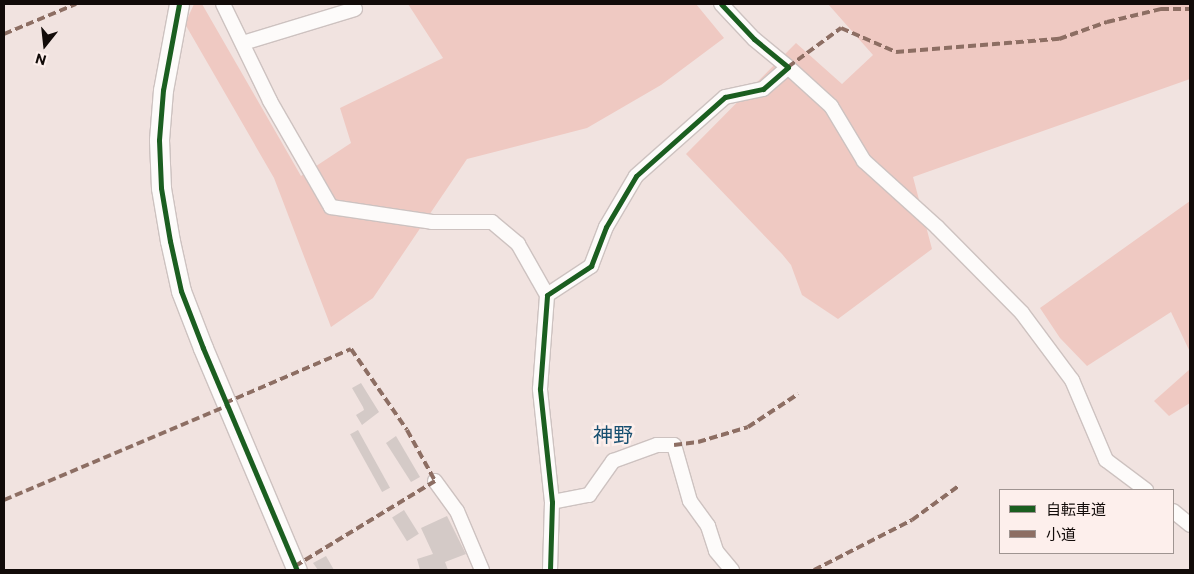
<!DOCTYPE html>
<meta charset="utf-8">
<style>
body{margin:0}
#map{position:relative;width:1194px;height:574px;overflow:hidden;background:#f1e3e0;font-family:Commissioner,"Noto Sans JP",sans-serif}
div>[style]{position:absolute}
.green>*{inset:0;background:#efc9c2}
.building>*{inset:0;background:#d4cac7;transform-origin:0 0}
.roads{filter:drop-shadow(1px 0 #cdc2c0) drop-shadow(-1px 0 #cdc2c0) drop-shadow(0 1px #cdc2c0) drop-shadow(0 -1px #cdc2c0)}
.street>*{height:14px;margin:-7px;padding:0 7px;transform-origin:7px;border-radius:7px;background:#fdfbfa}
.secondary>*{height:19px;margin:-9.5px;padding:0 9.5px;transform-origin:9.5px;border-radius:9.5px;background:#fdfbfa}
.quiet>*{height:4px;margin-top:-2px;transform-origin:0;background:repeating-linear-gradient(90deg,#8d6e63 0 8px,transparent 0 12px)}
.cycleway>*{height:5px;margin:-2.5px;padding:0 2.5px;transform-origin:2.5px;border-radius:2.5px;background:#1b5e20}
span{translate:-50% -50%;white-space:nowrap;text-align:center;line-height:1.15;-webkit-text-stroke:5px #fdefec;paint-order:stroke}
.quarter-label{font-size:20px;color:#174f70}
.frame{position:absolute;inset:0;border:5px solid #120b09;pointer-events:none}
.legend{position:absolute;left:999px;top:489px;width:175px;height:65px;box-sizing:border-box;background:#fdefec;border:1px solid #9f9491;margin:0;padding:6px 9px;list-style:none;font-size:15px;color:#120b09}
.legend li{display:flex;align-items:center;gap:10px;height:25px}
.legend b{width:25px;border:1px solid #9f9491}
.north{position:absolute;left:20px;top:20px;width:50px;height:50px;-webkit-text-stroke:4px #fdefec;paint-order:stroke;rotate:196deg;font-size:14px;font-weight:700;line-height:20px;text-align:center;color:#120b09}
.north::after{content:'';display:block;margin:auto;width:18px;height:22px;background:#120b09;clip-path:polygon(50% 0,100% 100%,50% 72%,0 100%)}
</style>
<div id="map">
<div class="green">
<div style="clip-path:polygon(194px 4px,202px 4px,301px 176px,351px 143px,340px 108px,443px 58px,408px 4px,696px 4px,724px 38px,661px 85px,587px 128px,467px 159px,373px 298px,331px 327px,274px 178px,185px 24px)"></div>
<div style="clip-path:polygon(828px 4px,1190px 4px,1190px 79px,913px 177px,932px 249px,838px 319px,802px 295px,791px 265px,782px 254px,686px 154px,796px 43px,842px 84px,873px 55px)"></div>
<div style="clip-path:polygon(1190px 201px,1190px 352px,1171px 312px,1087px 366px,1060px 338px,1040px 308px)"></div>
<div style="clip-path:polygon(1190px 369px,1190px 403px,1169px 416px,1154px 401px)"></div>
</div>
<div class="building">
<div style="clip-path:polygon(361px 383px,379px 412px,362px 425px,356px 415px,364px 410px,363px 407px,352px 388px)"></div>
<div style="left:358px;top:430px;width:66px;height:9px;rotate:61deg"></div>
<div style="clip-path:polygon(396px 436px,420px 477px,411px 482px,386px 443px)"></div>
<div style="left:404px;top:510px;width:28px;height:14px;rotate:58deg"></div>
<div style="clip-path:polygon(447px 516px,466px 554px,445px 562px,448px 570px,420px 570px,417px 559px,433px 554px,421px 528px)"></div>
<div style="clip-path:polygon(326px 556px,334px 570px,318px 570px,313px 563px)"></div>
</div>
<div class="roads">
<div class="street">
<div style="left:223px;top:4px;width:108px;rotate:64.1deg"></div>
<div style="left:270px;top:101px;width:122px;rotate:60.1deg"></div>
<div style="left:331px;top:207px;width:102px;rotate:8.4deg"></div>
<div style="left:432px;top:222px;width:60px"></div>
<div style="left:492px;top:222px;width:34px;rotate:40deg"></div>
<div style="left:518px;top:244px;width:59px;rotate:60.4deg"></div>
<div style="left:243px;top:43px;width:117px;rotate:-16.9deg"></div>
<div style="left:788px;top:67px;width:58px;rotate:42.2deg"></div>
<div style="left:831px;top:106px;width:64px;rotate:59deg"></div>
<div style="left:864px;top:161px;width:98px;rotate:42.1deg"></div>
<div style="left:937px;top:227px;width:121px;rotate:45.3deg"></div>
<div style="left:1022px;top:313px;width:84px;rotate:53.3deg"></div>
<div style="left:1072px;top:380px;width:87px;rotate:67deg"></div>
<div style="left:1106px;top:460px;width:50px;rotate:36.9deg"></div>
<div style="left:435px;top:481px;width:37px;rotate:54deg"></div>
<div style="left:457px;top:511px;width:64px;rotate:67deg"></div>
<div style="left:552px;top:502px;width:38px;rotate:-11deg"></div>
<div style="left:589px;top:495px;width:42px;rotate:-54.8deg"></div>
<div style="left:613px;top:461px;width:47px;rotate:-20deg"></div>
<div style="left:657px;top:445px;width:17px"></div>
<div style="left:674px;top:445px;width:58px;rotate:74.1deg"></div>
<div style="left:690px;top:501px;width:31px;rotate:54deg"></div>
<div style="left:708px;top:526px;width:26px;rotate:72deg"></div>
<div style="left:716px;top:551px;width:25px;rotate:50deg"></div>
<div style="left:1173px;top:511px;width:22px;rotate:39deg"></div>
<div style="left:550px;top:570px;width:68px;rotate:-88.3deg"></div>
<div style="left:552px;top:502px;width:114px;rotate:-96.1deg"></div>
<div style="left:540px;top:389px;width:94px;rotate:-85.7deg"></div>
<div style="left:547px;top:295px;width:53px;rotate:-33.4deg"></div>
<div style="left:591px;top:266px;width:42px;rotate:-69deg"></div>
<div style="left:606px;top:227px;width:59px;rotate:-59.5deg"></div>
<div style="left:636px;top:176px;width:119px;rotate:-41.6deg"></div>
<div style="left:725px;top:97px;width:39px;rotate:-12deg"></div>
<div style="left:763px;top:89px;width:33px;rotate:-41deg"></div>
<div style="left:788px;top:67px;width:44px;rotate:-140.5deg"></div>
<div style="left:754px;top:39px;width:48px;rotate:-133.3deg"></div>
</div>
<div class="secondary">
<div style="left:179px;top:4px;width:87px;rotate:100.5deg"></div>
<div style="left:163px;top:90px;width:50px;rotate:94.6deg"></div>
<div style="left:159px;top:140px;width:48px;rotate:87.6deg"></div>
<div style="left:161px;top:188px;width:54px;rotate:80.4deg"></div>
<div style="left:170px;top:241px;width:51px;rotate:77.6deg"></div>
<div style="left:181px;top:291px;width:61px;rotate:68.9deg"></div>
<div style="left:203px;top:348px;width:241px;rotate:67.1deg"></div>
</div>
</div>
<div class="quiet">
<div style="left:4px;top:34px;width:78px;rotate:-22.6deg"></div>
<div style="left:788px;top:67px;width:66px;rotate:-36.3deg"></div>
<div style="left:841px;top:28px;width:60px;rotate:23.6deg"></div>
<div style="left:896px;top:52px;width:164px;rotate:-4.6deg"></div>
<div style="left:1059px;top:39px;width:51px;rotate:-19.5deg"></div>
<div style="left:1107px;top:22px;width:56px;rotate:-13.5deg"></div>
<div style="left:1161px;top:9px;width:29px"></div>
<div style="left:225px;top:403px;width:137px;rotate:-23.2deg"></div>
<div style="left:351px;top:349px;width:98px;rotate:55.3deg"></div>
<div style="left:407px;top:430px;width:58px;rotate:61.2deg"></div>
<div style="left:435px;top:481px;width:164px;rotate:148.7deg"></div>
<div style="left:674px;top:445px;width:24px;rotate:-7deg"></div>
<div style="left:698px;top:442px;width:52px;rotate:-16.7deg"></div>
<div style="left:748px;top:427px;width:60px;rotate:-33.4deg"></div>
<div style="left:4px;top:500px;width:241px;rotate:-22.9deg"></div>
<div style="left:814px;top:570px;width:110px;rotate:-27deg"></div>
<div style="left:912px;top:520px;width:59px;rotate:-36.1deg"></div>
</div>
<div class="cycleway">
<div style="left:179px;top:4px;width:87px;rotate:100.5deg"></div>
<div style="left:163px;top:90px;width:50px;rotate:94.6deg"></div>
<div style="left:159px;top:140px;width:48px;rotate:87.6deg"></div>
<div style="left:161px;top:188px;width:54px;rotate:80.4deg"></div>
<div style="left:170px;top:241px;width:51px;rotate:77.6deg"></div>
<div style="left:181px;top:291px;width:61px;rotate:68.9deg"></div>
<div style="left:203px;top:348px;width:241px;rotate:67.1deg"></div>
<div style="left:550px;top:570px;width:68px;rotate:-88.3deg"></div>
<div style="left:552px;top:502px;width:114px;rotate:-96.1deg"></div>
<div style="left:540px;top:389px;width:94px;rotate:-85.7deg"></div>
<div style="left:547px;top:295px;width:53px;rotate:-33.4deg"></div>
<div style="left:591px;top:266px;width:42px;rotate:-69deg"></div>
<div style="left:606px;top:227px;width:59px;rotate:-59.5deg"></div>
<div style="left:636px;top:176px;width:119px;rotate:-41.6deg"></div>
<div style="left:725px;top:97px;width:39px;rotate:-12deg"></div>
<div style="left:763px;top:89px;width:33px;rotate:-41deg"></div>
<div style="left:788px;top:67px;width:44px;rotate:-140.5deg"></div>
<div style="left:754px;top:39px;width:48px;rotate:-133.3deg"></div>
</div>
<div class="quarter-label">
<span style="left:613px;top:434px">神野</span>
</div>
<div class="frame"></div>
<ul class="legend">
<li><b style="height:6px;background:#1b5e20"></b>自転車道</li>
<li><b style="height:6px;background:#8d6e63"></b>小道</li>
</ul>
<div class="north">N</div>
</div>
